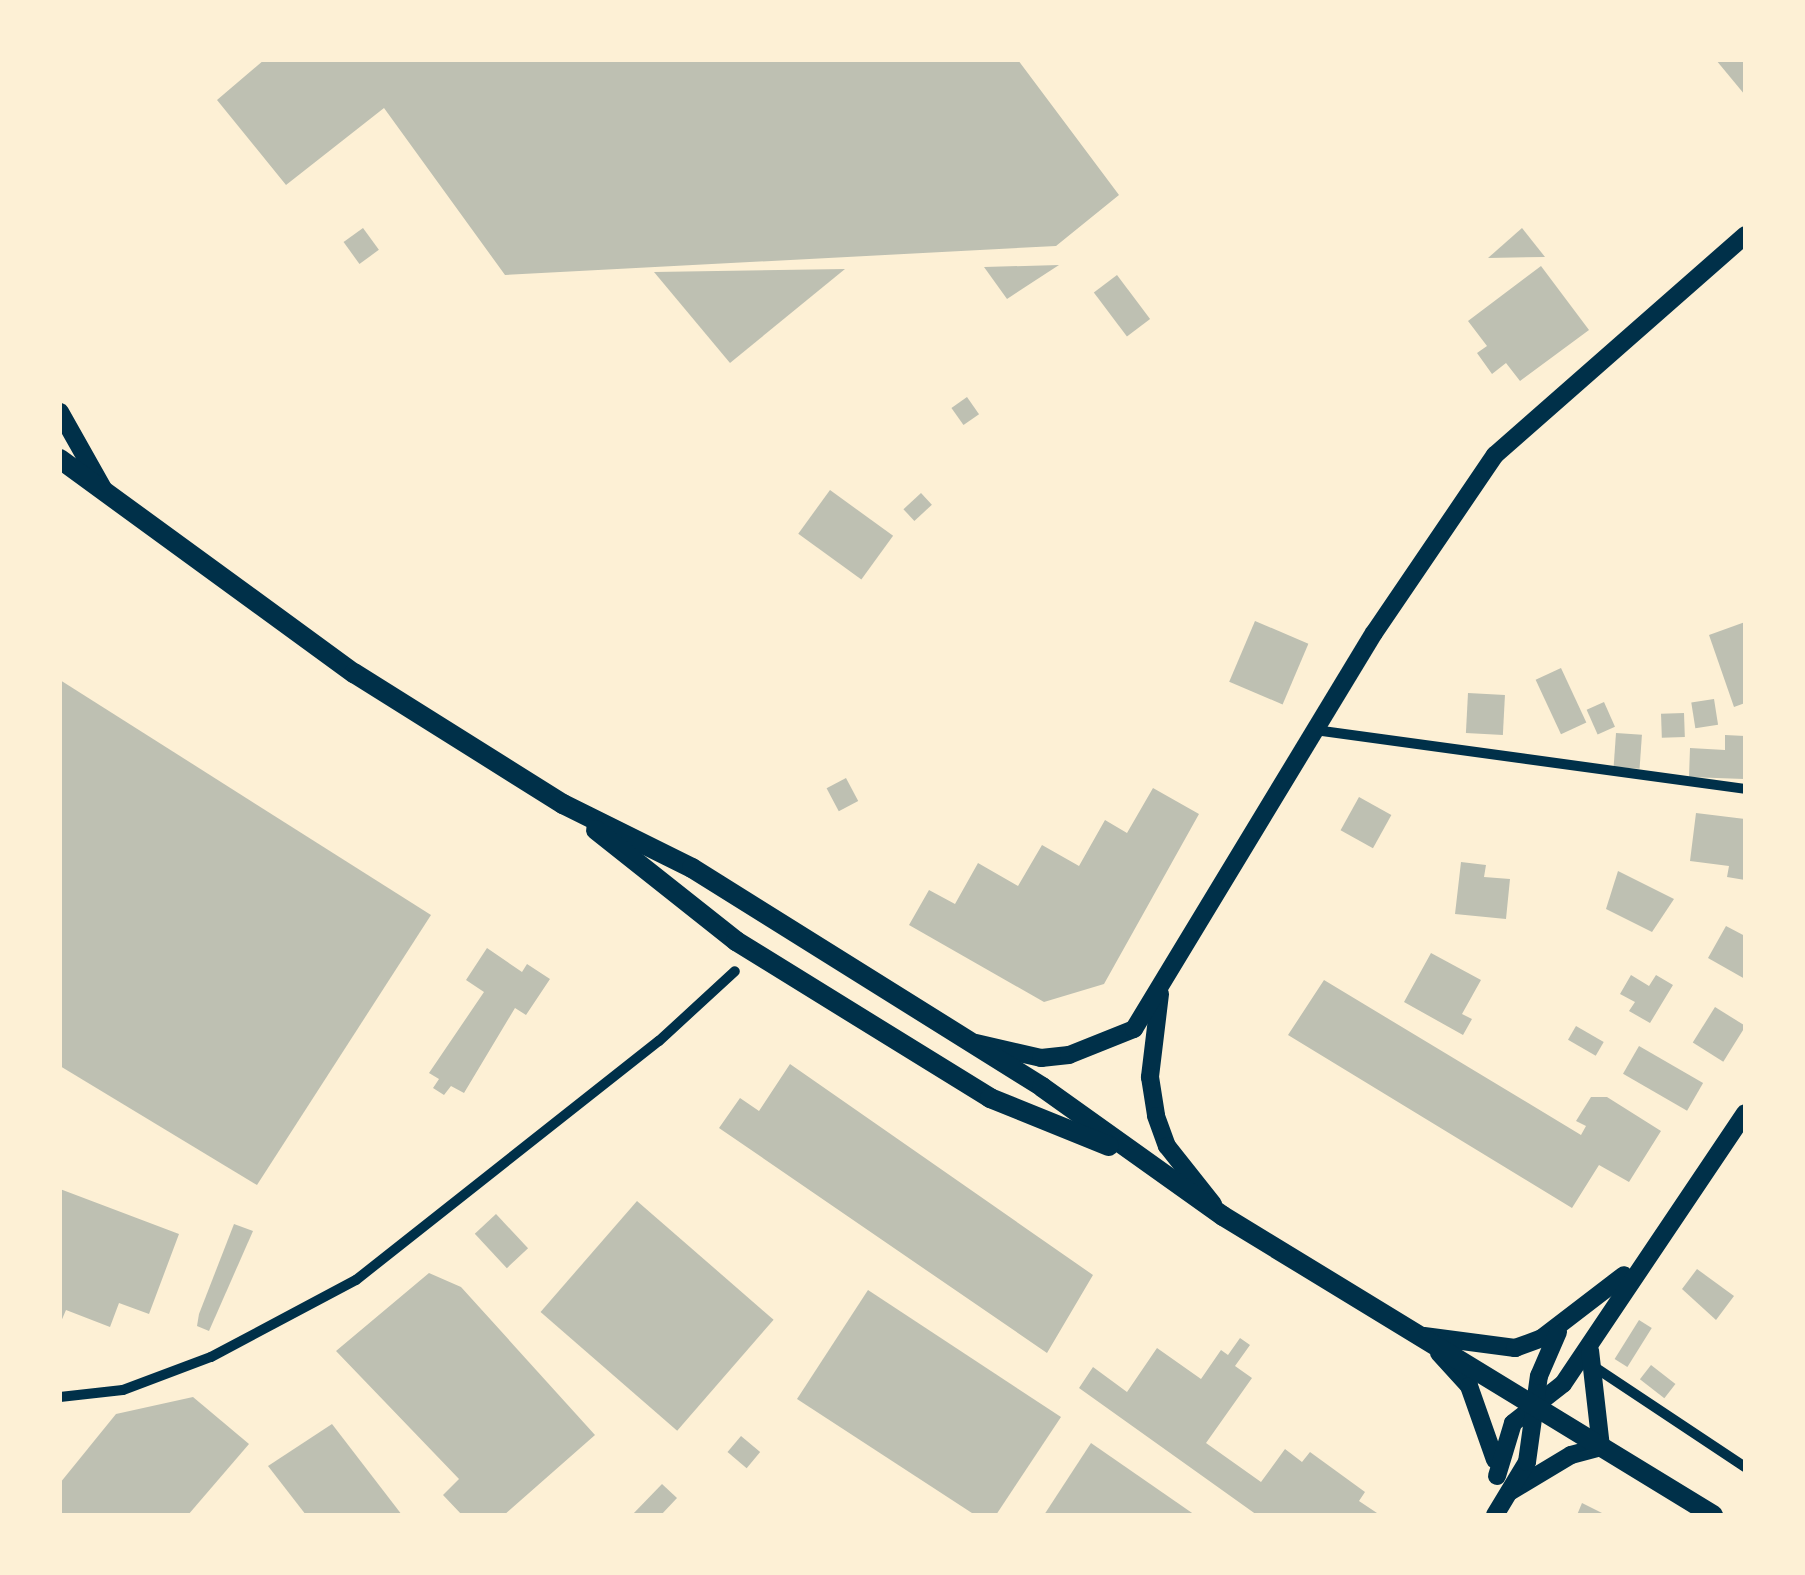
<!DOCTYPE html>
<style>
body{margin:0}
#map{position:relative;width:1805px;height:1575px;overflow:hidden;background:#fdf0d5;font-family:"Titillium Web",sans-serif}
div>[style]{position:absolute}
.building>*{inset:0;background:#bec0b2;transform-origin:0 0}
.minor>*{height:10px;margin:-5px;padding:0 5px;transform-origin:5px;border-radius:5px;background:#003049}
.tertiary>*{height:18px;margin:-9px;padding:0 9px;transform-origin:9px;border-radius:9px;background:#003049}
.primary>*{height:20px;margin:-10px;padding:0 10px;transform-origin:10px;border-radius:10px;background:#003049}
span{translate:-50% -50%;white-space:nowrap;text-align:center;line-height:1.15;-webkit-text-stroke:10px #fdf0d5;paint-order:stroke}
.frame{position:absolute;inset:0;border:62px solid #fdf0d5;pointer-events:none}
</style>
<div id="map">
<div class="building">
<div style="clip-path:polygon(264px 60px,1018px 60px,1119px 195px,1056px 246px,505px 275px,384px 108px,286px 185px,217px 100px)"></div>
<div style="clip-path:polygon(1716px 60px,1745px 60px,1745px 95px)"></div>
<div style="left:363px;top:228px;width:27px;height:24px;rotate:54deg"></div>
<div style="clip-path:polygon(1522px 228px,1545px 257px,1488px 258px)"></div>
<div style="clip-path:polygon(1059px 265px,1007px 299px,984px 267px)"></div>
<div style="clip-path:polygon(1541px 266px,1589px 330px,1520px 381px,1506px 363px,1492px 374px,1477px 353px,1487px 346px,1468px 321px)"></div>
<div style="clip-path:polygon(845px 269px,730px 363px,654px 272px)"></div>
<div style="left:1117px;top:275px;width:55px;height:29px;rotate:53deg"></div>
<div style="left:967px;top:397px;width:21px;height:19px;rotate:55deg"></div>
<div style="left:830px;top:490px;width:78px;height:54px;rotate:36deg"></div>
<div style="left:921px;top:493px;width:16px;height:24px;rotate:47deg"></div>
<div style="left:1255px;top:621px;width:58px;height:66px;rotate:23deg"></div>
<div style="clip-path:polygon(1745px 622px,1745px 703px,1734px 707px,1709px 635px)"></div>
<div style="left:1561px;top:668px;width:60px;height:28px;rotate:65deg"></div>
<div style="clip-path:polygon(60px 680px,431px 915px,257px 1185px,60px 1066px)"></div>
<div style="left:1468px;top:693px;width:37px;height:40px;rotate:3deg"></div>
<div style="left:1714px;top:699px;width:26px;height:23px;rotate:81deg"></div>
<div style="left:1604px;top:702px;width:27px;height:19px;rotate:66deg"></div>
<div style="left:1684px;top:713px;width:24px;height:23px;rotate:88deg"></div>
<div style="left:1616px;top:733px;width:26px;height:34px;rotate:4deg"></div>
<div style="clip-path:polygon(1725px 735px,1745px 736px,1744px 779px,1689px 777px,1690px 748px,1725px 750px)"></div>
<div style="left:846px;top:778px;width:26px;height:22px;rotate:62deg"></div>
<div style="clip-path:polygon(1153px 788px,1199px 814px,1104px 984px,1044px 1002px,909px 925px,929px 890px,955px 904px,978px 863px,1018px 886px,1042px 845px,1079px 866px,1105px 820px,1127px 833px)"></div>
<div style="left:1359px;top:797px;width:37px;height:38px;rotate:29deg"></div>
<div style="clip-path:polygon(1696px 813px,1745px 819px,1745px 880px,1727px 877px,1729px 866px,1690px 861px)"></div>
<div style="clip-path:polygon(1461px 862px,1486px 865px,1484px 877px,1510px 879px,1506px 919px,1455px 914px)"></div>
<div style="clip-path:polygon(1618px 871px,1674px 899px,1652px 932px,1606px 909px)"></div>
<div style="clip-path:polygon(1726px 926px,1745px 936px,1745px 979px,1708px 958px)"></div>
<div style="clip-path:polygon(487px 948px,522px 972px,527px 964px,550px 979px,526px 1015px,515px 1008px,464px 1093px,451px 1086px,444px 1095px,433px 1088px,439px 1079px,429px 1073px,484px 992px,466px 980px)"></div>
<div style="clip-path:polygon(1431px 953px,1481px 980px,1462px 1014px,1472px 1019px,1463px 1035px,1404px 1002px)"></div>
<div style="clip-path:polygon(1631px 975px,1649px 986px,1656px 975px,1673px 985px,1650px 1023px,1629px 1011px,1635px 1002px,1620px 994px)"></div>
<div style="clip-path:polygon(1324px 980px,1581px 1135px,1586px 1126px,1576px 1121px,1591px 1097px,1607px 1097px,1661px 1131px,1629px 1182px,1599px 1165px,1572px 1208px,1288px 1035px)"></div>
<div style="left:1715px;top:1007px;width:36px;height:42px;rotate:32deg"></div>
<div style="left:1576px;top:1026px;width:32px;height:16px;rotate:30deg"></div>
<div style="left:1639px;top:1046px;width:74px;height:32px;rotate:30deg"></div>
<div style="clip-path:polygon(790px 1064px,1093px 1275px,1047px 1353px,719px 1128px,740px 1098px,759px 1111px)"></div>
<div style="clip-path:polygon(60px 1189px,179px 1234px,149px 1314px,119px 1303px,110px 1327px,66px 1310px,60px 1324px)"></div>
<div style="left:637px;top:1201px;width:181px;height:147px;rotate:41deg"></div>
<div style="left:496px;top:1214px;width:47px;height:29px;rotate:47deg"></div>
<div style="clip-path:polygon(234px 1224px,253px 1231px,209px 1331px,197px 1326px,199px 1314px)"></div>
<div style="clip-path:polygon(1697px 1269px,1734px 1296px,1716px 1320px,1682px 1289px)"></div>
<div style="clip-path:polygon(429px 1273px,461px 1287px,595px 1435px,504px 1515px,462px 1515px,443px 1495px,459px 1479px,336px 1351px)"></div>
<div style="clip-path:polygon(868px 1290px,1061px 1417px,996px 1515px,975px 1515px,797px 1399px)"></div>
<div style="left:1639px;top:1320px;width:15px;height:46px;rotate:32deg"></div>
<div style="clip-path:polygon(1240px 1338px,1250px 1345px,1235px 1366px,1252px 1378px,1206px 1443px,1261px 1482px,1285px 1449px,1302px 1462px,1310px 1452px,1365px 1492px,1359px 1501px,1380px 1515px,1257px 1515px,1079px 1388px,1093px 1367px,1127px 1392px,1157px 1348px,1201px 1379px,1221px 1350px,1228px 1355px)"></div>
<div style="left:1651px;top:1365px;width:31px;height:18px;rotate:38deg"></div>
<div style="clip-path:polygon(193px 1397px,249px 1444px,188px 1515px,60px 1515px,60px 1483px,116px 1414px)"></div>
<div style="clip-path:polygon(332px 1424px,402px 1515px,306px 1515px,268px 1466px)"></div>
<div style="left:741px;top:1436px;width:25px;height:21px;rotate:40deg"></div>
<div style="clip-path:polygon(1091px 1443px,1195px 1515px,1044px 1515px)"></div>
<div style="clip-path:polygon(662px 1484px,677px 1498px,661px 1515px,632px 1515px)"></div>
<div style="clip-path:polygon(1582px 1503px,1606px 1515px,1577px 1515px)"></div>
</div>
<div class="minor">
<div style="left:1315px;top:730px;width:434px;rotate:7.8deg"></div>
<div style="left:1593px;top:1366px;width:182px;rotate:33.6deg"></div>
<div style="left:60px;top:1397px;width:63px;rotate:-6.3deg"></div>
<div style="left:123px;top:1390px;width:94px;rotate:-20.6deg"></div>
<div style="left:211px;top:1357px;width:164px;rotate:-28deg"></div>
<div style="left:356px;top:1280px;width:386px;rotate:-38.3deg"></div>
<div style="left:659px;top:1041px;width:103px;rotate:-42.6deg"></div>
</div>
<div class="tertiary">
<div style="left:60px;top:412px;width:92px;rotate:60.6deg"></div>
<div style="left:1160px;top:994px;width:84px;rotate:96.9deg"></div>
<div style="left:1150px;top:1077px;width:39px;rotate:81deg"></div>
<div style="left:1156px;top:1116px;width:32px;rotate:70deg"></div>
<div style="left:1167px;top:1146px;width:74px;rotate:51.6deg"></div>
<div style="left:976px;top:1043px;width:67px;rotate:13deg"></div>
<div style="left:1041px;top:1058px;width:28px;rotate:-6deg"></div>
<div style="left:1069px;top:1055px;width:70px;rotate:-21.8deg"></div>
<div style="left:1134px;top:1029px;width:463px;rotate:-58.8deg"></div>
<div style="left:1374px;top:633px;width:215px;rotate:-55.8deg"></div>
<div style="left:1495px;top:455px;width:333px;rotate:-41.3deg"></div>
<div style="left:1424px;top:1336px;width:92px;rotate:7.5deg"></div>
<div style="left:1515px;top:1348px;width:29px;rotate:-20deg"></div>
<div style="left:1542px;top:1338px;width:103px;rotate:-37.5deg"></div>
<div style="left:1439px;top:1353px;width:45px;rotate:47.7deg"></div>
<div style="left:1469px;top:1386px;width:78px;rotate:70.6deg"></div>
<div style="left:1497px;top:1476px;width:55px;rotate:-73.2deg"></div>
<div style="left:1513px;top:1423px;width:63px;rotate:-38deg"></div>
<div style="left:1563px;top:1384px;width:326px;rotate:-56.1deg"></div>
<div style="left:1511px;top:1491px;width:70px;rotate:-31deg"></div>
<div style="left:1571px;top:1455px;width:31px;rotate:-15deg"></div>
<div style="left:1601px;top:1447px;width:97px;rotate:-96.5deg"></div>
<div style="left:1495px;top:1515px;width:62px;rotate:-58.9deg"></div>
<div style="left:1527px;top:1462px;width:87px;rotate:-82.1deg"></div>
<div style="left:1539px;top:1376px;width:48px;rotate:-66.6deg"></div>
</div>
<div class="primary">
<div style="left:60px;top:459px;width:364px;rotate:36.1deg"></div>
<div style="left:354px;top:673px;width:247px;rotate:32.1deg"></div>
<div style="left:563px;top:804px;width:144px;rotate:26.4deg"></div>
<div style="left:692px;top:868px;width:413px;rotate:32deg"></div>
<div style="left:1042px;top:1087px;width:222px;rotate:35.5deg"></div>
<div style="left:1223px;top:1216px;width:574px;rotate:31.39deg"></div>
<div style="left:596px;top:830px;width:179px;rotate:38.4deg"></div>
<div style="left:736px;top:941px;width:299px;rotate:31.7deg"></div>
<div style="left:990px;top:1098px;width:128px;rotate:22deg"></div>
</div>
<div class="frame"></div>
</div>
